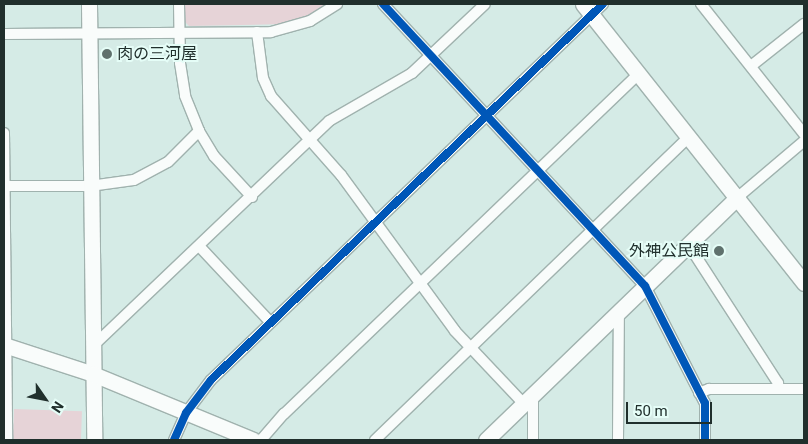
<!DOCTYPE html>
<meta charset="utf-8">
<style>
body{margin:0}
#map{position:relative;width:808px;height:444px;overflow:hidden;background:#d5ebe6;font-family:Roboto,"Noto Sans JP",sans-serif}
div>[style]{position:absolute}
.green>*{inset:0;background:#e6d3d7;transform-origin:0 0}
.roads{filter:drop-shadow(1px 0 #a0b2ae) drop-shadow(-1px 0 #a0b2ae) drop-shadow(0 1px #a0b2ae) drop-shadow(0 -1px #a0b2ae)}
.street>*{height:10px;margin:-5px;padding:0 5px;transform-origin:5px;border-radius:5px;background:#f9fcfb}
.secondary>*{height:15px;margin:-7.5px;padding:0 7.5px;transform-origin:7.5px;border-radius:7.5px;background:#f9fcfb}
.cycleway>*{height:8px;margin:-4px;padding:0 4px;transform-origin:4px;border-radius:4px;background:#0057b8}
.dots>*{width:14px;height:14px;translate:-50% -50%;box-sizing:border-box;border:2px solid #e5fdf7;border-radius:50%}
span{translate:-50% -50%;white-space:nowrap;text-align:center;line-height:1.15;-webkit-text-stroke:4px #e5fdf7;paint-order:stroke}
.poi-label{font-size:16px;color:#202f2c}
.left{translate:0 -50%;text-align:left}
.right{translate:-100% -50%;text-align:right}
.frame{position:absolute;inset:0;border:5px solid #202f2c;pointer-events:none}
.north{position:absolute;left:20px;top:374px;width:50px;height:50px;-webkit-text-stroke:4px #e5fdf7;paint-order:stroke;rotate:123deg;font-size:14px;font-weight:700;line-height:20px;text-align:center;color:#202f2c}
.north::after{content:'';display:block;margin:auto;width:18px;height:22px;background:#202f2c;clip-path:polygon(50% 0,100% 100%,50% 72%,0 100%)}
.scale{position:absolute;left:626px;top:402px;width:86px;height:22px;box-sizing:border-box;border:2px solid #202f2c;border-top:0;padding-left:6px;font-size:15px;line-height:18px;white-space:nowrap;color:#202f2c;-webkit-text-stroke:4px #e5fdf7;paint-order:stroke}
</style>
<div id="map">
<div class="green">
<div style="clip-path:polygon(184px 4px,329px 4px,304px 18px,287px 24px,189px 26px,184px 21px)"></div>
<div style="left:14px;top:409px;width:68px;height:31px;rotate:2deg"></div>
</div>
<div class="roads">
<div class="street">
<div style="left:179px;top:4px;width:59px;rotate:89deg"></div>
<div style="left:180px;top:63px;width:33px;rotate:81deg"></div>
<div style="left:185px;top:96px;width:38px;rotate:68deg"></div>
<div style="left:199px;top:131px;width:29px;rotate:59deg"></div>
<div style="left:214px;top:156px;width:56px;rotate:47.2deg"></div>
<div style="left:383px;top:4px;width:385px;rotate:47.1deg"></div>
<div style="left:645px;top:286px;width:131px;rotate:62.9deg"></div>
<div style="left:705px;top:403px;width:37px;rotate:90deg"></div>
<div style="left:701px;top:4px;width:166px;rotate:51.6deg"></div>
<div style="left:257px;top:32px;width:46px;rotate:82.6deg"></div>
<div style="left:263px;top:78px;width:20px;rotate:66deg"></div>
<div style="left:271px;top:96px;width:106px;rotate:48.5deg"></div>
<div style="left:341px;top:175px;width:193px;rotate:53.8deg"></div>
<div style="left:455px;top:331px;width:99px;rotate:46.6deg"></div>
<div style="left:4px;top:34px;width:267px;rotate:-0.4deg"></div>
<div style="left:271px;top:32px;width:41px;rotate:-15.8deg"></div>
<div style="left:310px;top:21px;width:32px;rotate:-32deg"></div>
<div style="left:751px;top:66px;width:68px;rotate:-38.4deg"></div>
<div style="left:4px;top:133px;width:307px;rotate:89.4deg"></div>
<div style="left:4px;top:186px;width:86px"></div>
<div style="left:90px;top:186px;width:44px;rotate:-7.8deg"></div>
<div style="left:134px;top:180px;width:38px;rotate:-28deg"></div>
<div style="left:168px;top:162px;width:44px;rotate:-45deg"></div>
<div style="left:738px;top:197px;width:87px;rotate:-40.3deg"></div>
<div style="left:688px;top:244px;width:166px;rotate:57.1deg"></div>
<div style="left:778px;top:383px;width:6px;rotate:99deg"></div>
<div style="left:199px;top:246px;width:104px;rotate:46.9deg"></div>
<div style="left:93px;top:346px;width:326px;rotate:-43.6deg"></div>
<div style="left:329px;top:121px;width:96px;rotate:-30deg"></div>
<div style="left:412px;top:73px;width:100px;rotate:-43.4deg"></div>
<div style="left:699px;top:393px;width:11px;rotate:-22deg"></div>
<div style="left:709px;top:389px;width:95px"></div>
<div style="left:174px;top:440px;width:30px;rotate:-66deg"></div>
<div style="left:186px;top:413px;width:41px;rotate:-52.9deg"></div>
<div style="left:211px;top:380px;width:543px;rotate:-43.81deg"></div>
<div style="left:261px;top:440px;width:35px;rotate:-49deg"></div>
<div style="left:284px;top:414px;width:492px;rotate:-43.8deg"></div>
<div style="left:375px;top:440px;width:436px;rotate:-44deg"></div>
<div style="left:533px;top:440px;width:47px;rotate:-90deg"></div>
<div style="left:618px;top:440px;width:129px;rotate:-89.6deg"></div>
</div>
<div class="secondary">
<div style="left:89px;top:4px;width:436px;rotate:89.3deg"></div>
<div style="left:583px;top:4px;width:356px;rotate:51.6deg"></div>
<div style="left:4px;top:345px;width:94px;rotate:18deg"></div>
<div style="left:93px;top:374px;width:173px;rotate:22.4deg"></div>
<div style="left:486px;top:440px;width:350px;rotate:-44deg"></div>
</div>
</div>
<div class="cycleway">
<div style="left:383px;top:4px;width:385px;rotate:47.1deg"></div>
<div style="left:645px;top:286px;width:131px;rotate:62.9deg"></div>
<div style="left:705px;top:403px;width:37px;rotate:90deg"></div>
<div style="left:174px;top:440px;width:30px;rotate:-66deg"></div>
<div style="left:186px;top:413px;width:41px;rotate:-52.9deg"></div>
<div style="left:211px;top:380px;width:543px;rotate:-43.81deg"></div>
</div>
<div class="dots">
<div style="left:107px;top:54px;background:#5f716d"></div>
<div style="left:719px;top:251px;background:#5f716d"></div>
</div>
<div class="poi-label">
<span class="left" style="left:117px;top:54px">肉の三河屋</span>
<span class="right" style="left:709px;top:251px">外神公民館</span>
</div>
<div class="frame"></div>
<div class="north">N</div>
<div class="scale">50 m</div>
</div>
